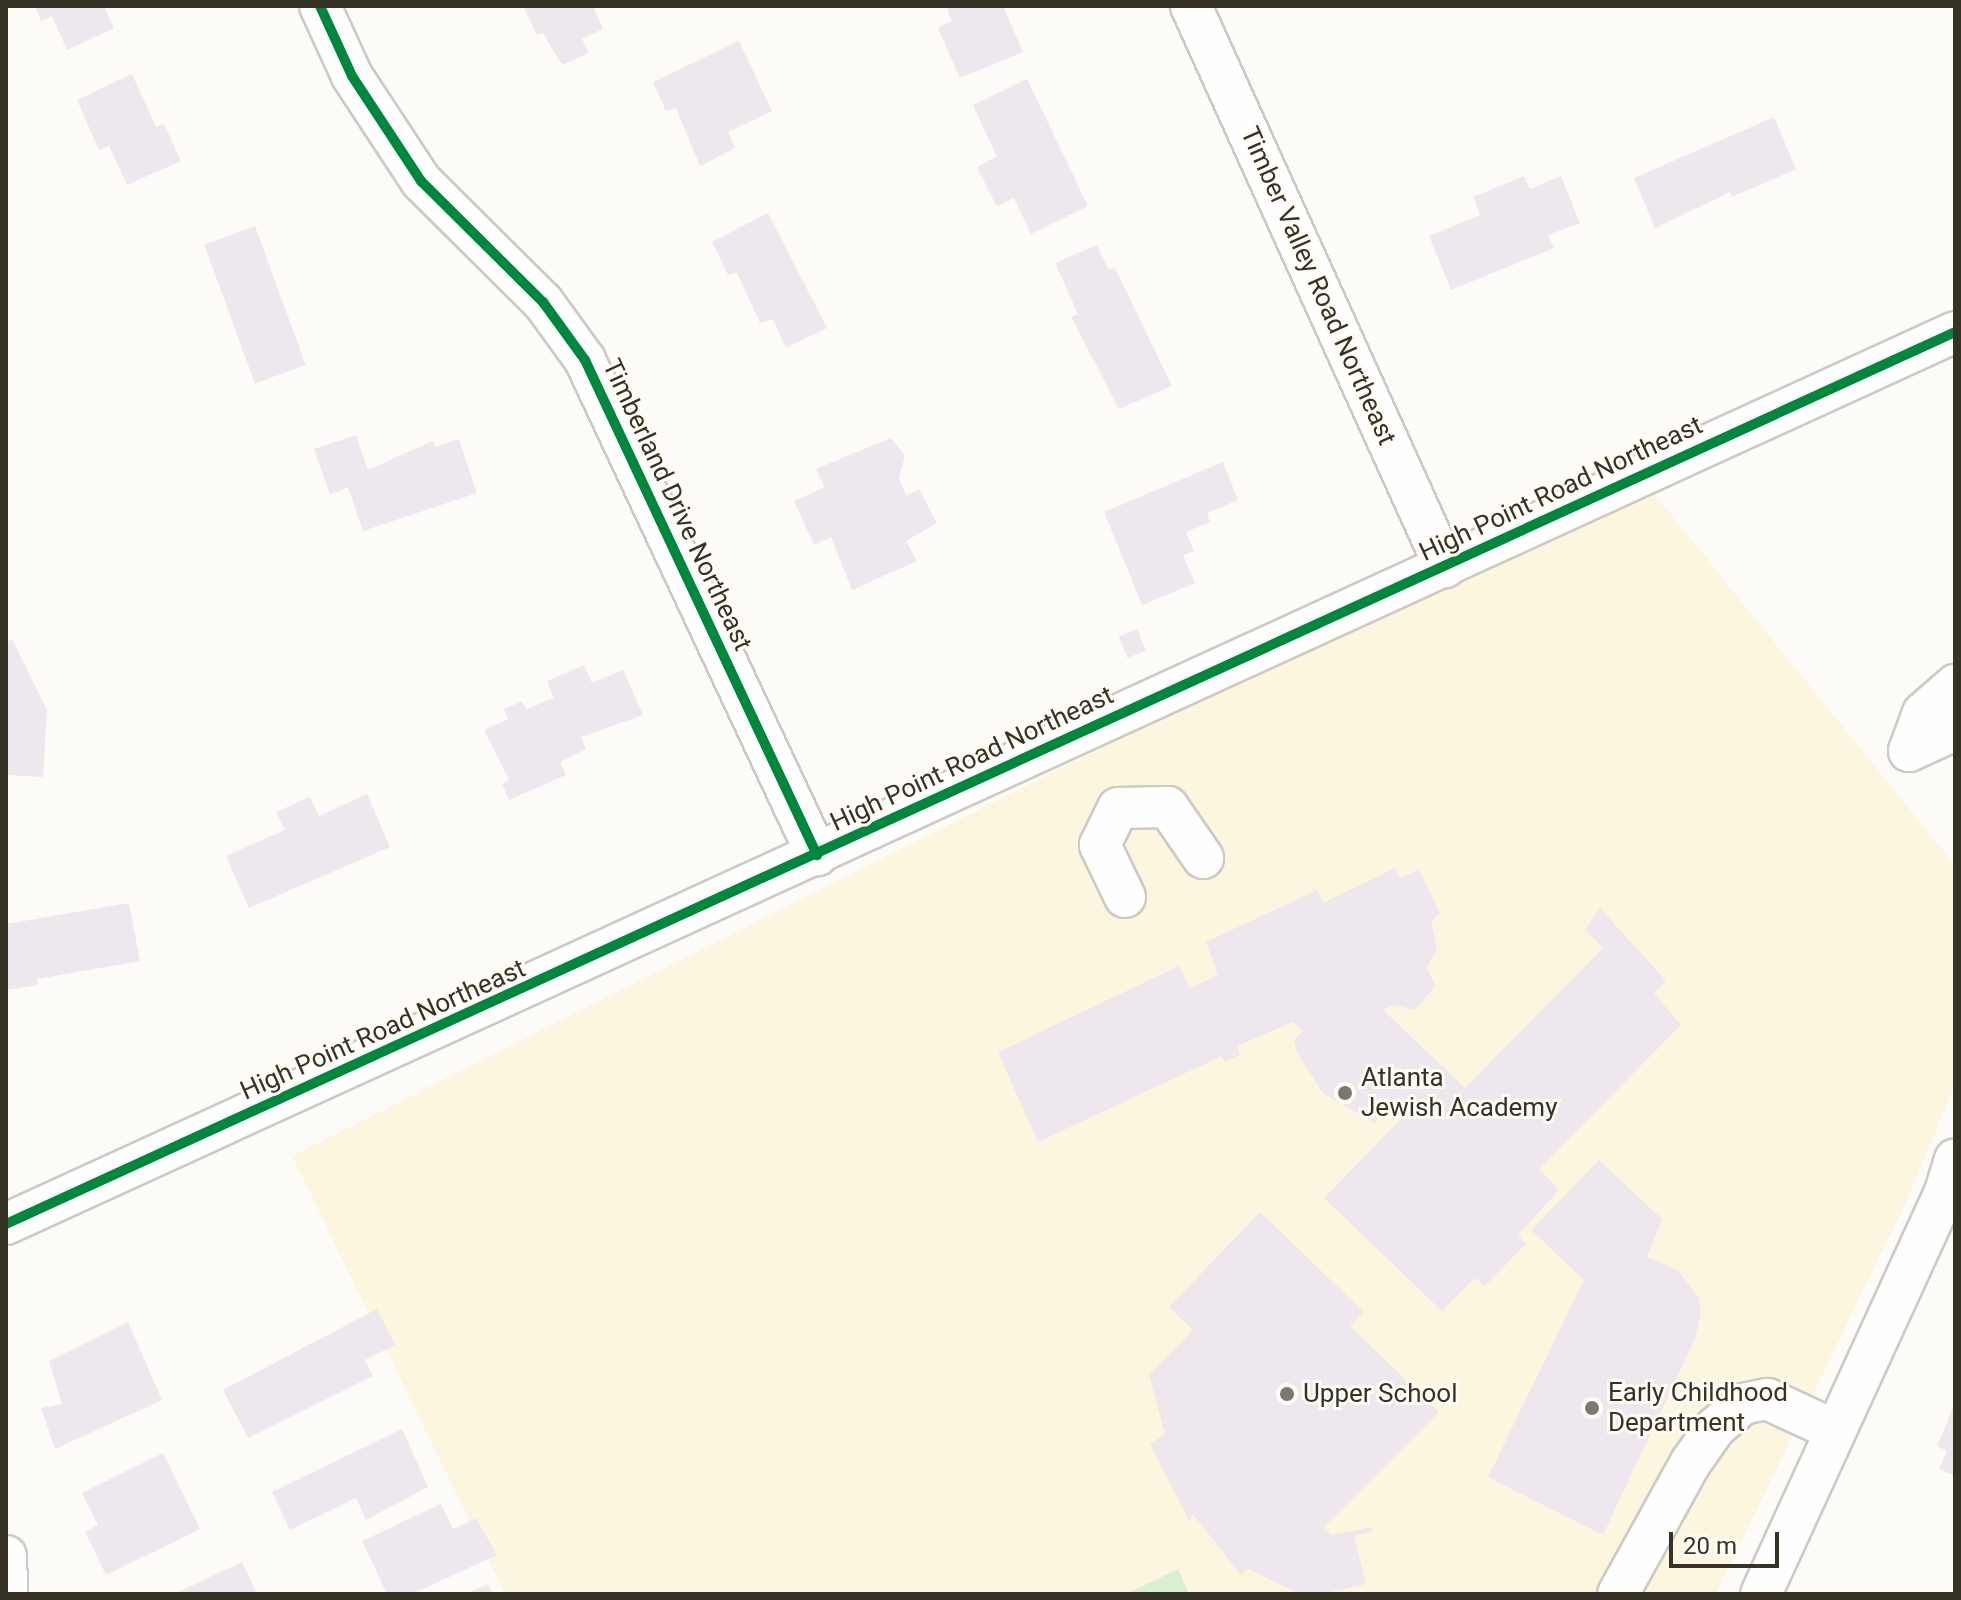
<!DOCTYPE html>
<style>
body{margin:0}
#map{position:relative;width:1961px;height:1600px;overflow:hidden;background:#fcfbf7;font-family:Roboto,sans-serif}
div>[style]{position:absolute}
.built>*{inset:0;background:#fdf6de}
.green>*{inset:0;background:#d8f0d2}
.building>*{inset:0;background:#eee7ed;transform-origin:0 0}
.roads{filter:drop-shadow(2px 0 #cdcac3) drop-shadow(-2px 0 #cdcac3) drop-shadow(0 2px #cdcac3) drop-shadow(0 -2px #cdcac3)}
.minor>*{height:40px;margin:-20px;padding:0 20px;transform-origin:20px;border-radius:20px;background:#fffefe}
.cycleway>*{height:10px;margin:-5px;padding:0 5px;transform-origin:5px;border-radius:5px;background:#00873e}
.dots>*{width:22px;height:22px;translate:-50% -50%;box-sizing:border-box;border:4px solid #fefcf5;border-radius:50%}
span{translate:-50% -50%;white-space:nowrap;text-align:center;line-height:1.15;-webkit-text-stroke:6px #fefcf5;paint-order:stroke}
.street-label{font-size:26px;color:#363226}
.poi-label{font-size:26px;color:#363226}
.left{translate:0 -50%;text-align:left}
.frame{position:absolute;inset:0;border:8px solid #363226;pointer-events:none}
.scale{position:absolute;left:1669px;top:1532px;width:110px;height:36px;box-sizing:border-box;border:4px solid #363226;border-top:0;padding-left:10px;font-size:24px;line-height:28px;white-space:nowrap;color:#363226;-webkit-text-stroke:6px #fefcf5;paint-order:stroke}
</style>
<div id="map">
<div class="built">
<div style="clip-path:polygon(1640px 476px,1955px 865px,1955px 1085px,1909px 1196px,1716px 1594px,505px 1594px,292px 1156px)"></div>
</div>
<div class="green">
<div style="clip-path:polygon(1178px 1569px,1189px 1594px,1126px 1594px)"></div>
</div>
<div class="building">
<div style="clip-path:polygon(35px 6px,104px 6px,114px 28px,67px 50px,52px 16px,41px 21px)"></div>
<div style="clip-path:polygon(523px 6px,593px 6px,603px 29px,582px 39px,589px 53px,562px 65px,543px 33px,537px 35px)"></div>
<div style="clip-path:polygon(946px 6px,1003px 6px,1023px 52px,960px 78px,938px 28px,952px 21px)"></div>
<div style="clip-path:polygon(739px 41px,772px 111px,728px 132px,735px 148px,700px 166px,676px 108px,666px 111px,653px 82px)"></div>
<div style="clip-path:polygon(132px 74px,156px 127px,164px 124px,181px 161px,127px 185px,109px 146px,99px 150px,77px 100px)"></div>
<div style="clip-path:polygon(1027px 79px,1088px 206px,1031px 234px,1014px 198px,997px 207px,977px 167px,997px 157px,973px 105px)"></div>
<div style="clip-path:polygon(1774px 117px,1796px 169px,1732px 197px,1730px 192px,1655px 228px,1634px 178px)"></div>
<div style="clip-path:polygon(1524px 176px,1530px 189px,1561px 176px,1580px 223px,1548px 235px,1554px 248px,1451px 290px,1429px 236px,1480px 215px,1473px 197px)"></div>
<div style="clip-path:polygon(768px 213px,827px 328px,786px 348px,773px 319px,760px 323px,737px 273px,728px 275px,712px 242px)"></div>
<div style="left:255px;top:226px;width:148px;height:54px;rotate:70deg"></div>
<div style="clip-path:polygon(1097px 245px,1108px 269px,1115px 268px,1172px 386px,1119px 409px,1071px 317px,1078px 314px,1055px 263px)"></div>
<div style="clip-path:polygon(356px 435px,368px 470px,433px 441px,435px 447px,459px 439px,477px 493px,363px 531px,348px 487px,330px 495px,314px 449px)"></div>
<div style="clip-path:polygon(891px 438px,905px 456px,899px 478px,906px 496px,919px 489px,937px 523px,906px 541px,917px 561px,852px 590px,831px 537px,814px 545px,794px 501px,825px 487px,816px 469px)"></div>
<div style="clip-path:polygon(1223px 462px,1238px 500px,1207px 513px,1210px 522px,1186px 532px,1194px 551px,1183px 555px,1195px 583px,1142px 605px,1104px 512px)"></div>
<div style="left:1137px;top:629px;width:23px;height:20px;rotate:67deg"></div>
<div style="clip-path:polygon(12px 639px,47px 710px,43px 777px,6px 775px,6px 642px)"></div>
<div style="clip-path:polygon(584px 665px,592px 683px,623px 670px,643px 715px,581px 737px,586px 749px,560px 762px,566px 775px,509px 800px,502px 784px,509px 780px,484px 730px,508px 719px,504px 709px,521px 702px,527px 709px,554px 698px,547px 681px)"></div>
<div style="clip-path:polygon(367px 794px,390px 847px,249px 908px,226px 856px,285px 830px,276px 812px,310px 797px,319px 816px)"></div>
<div style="clip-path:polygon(1395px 868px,1400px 878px,1419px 870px,1440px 914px,1431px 921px,1437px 948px,1427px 968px,1435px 986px,1415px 1010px,1394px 1005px,1383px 1010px,1465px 1088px,1603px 948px,1585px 930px,1600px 908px,1666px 981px,1654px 993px,1681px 1025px,1539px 1169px,1559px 1190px,1518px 1235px,1526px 1244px,1485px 1286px,1475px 1278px,1442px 1311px,1324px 1198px,1403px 1117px,1389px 1106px,1374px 1123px,1323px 1093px,1297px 1053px,1294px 1040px,1303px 1031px,1293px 1022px,1237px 1046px,1240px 1055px,1225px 1062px,1222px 1056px,1038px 1142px,998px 1052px,1179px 966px,1190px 988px,1218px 975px,1206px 942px,1317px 890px,1323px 903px)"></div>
<div style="clip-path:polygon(129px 903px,140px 961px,37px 979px,38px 985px,6px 990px,6px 924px)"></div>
<div style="clip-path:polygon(1599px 1160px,1662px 1219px,1647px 1257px,1678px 1270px,1698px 1297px,1701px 1312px,1695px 1339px,1603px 1535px,1488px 1477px,1584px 1280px,1531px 1230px)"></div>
<div style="clip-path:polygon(1260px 1212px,1364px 1312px,1350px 1326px,1439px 1412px,1324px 1527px,1332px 1535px,1372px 1527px,1373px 1531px,1354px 1536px,1366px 1584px,1321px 1594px,1299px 1594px,1248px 1569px,1241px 1575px,1192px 1513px,1190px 1522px,1150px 1444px,1165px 1434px,1149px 1375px,1193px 1330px,1169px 1307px)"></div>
<div style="clip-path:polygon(377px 1309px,395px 1345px,365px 1360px,373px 1376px,248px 1438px,223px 1390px)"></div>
<div style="clip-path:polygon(128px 1322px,162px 1400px,55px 1449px,41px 1408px,62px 1404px,49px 1361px)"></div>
<div style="clip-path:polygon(1955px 1403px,1955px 1476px,1939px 1469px,1947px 1451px,1937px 1446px)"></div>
<div style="clip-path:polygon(402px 1429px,428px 1487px,366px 1520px,356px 1498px,290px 1530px,272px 1492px)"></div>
<div style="clip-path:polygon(163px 1453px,200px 1529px,106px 1575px,85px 1532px,98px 1525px,82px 1493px)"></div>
<div style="clip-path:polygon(441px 1504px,453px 1529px,476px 1518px,497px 1555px,412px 1594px,387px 1594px,362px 1541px)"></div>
<div style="clip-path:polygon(242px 1562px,257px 1594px,174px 1594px)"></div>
<div style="clip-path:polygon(488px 1584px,493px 1594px,466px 1594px)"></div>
</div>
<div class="roads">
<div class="minor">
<div style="left:320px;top:6px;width:77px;rotate:65.4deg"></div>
<div style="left:352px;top:76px;width:126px;rotate:56.7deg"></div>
<div style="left:421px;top:181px;width:172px;rotate:44.8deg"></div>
<div style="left:543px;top:302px;width:72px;rotate:54.1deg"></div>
<div style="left:585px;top:360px;width:547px;rotate:64.89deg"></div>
<div style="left:1191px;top:6px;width:616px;rotate:65.64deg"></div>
<div style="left:1909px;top:751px;width:40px;rotate:-69.8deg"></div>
<div style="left:1923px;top:713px;width:43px;rotate:-41.2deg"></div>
<div style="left:1909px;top:751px;width:51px;rotate:-24.5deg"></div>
<div style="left:1125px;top:897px;width:58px;rotate:-115.7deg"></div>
<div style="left:1100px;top:845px;width:41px;rotate:-64.1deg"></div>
<div style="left:1118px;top:808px;width:50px;rotate:-1.1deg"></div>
<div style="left:1168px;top:807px;width:62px;rotate:55.5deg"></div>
<div style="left:6px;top:1224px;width:2143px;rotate:-24.59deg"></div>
<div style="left:6px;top:1556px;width:38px;rotate:88deg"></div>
<div style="left:1618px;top:1594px;width:151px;rotate:-61.1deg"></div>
<div style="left:1691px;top:1462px;width:42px;rotate:-54.8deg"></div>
<div style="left:1715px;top:1428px;width:37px;rotate:-41deg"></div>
<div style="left:1743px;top:1404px;width:25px;rotate:-12deg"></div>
<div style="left:1767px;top:1399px;width:74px;rotate:24.8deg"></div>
<div style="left:1761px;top:1594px;width:442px;rotate:-65.4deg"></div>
<div style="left:1945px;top:1192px;width:34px;rotate:-73deg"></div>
</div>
</div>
<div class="cycleway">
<div style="left:320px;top:6px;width:77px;rotate:65.4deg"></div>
<div style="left:352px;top:76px;width:126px;rotate:56.7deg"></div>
<div style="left:421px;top:181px;width:172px;rotate:44.8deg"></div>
<div style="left:543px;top:302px;width:72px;rotate:54.1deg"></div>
<div style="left:585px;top:360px;width:547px;rotate:64.89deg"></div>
<div style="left:6px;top:1224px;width:2143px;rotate:-24.59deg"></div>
</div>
<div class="dots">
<div style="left:1345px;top:1093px;background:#7b786f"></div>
<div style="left:1287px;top:1394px;background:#7b786f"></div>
<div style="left:1592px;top:1408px;background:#7b786f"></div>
</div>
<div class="street-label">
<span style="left:1318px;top:286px;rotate:66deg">Timber Valley Road Northeast</span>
<span style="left:1561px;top:489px;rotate:-25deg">High Point Road Northeast</span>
<span style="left:677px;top:505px;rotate:65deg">Timberland Drive Northeast</span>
<span style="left:972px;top:759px;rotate:-25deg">High Point Road Northeast</span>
<span style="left:383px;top:1030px;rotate:-24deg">High Point Road Northeast</span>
</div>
<div class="poi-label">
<span class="left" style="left:1361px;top:1093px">Atlanta<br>Jewish Academy</span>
<span class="left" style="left:1608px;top:1408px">Early Childhood<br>Department</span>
<span class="left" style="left:1303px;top:1394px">Upper School</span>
</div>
<div class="frame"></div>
<div class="scale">20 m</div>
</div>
